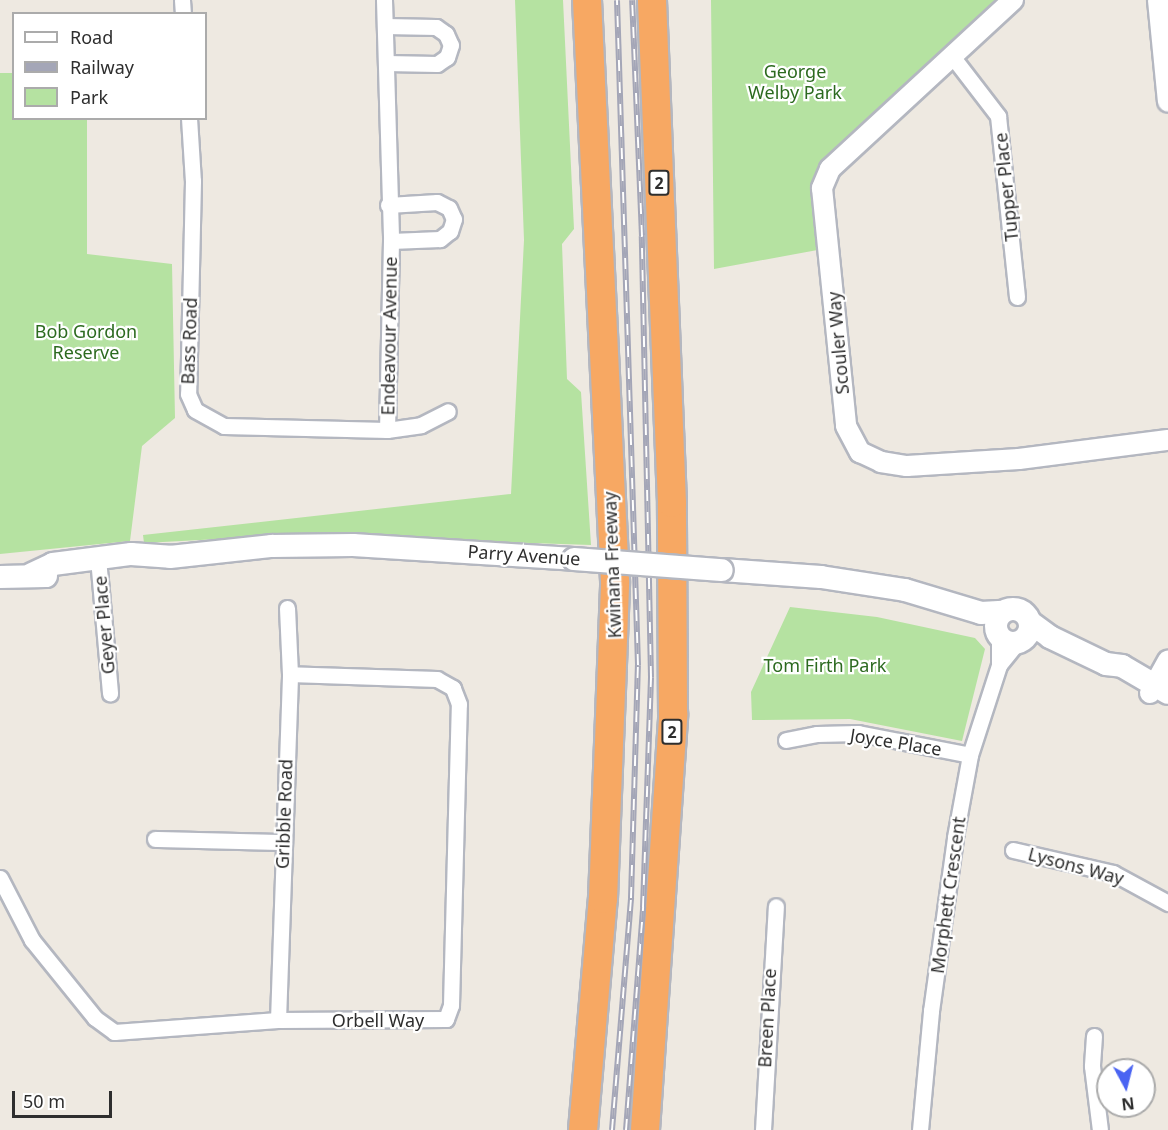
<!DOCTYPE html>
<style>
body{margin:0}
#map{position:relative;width:1168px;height:1130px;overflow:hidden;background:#eee9e1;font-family:"Noto Sans",sans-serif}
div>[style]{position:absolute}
.green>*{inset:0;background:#b5e2a1}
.roads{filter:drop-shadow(2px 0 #b4b7c0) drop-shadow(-2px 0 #b4b7c0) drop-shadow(0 2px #b4b7c0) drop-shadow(0 -2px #b4b7c0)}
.minor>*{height:15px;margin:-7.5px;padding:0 7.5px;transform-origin:7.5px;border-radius:7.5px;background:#fff}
.tertiary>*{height:20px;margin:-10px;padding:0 10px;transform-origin:10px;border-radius:10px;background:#fff}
.secondary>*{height:22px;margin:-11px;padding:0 11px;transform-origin:11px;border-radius:11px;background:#fff}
.secondary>.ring{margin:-11px;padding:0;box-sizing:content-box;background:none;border:22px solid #fff;border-radius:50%}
.motorway>*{height:28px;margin:-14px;padding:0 14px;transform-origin:14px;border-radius:14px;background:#f7a863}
.rail>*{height:6px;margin-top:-3px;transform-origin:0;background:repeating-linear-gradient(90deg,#fff 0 11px,#a4a6b7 0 22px);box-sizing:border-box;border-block:2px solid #a4a6b7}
.bridges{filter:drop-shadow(2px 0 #b4b7c0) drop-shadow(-2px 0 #b4b7c0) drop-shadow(0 2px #b4b7c0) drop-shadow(0 -2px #b4b7c0)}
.secondary-bridge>*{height:22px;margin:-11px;padding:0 11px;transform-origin:11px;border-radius:11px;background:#fff}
span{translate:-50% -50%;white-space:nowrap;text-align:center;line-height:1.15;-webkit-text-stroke:4.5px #fff;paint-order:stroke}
.shield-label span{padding:2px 4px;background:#fff;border:2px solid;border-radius:4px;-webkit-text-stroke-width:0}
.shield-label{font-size:16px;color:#2e2e2e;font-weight:700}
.park-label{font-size:18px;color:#2c6a1f}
.street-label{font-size:18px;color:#2e2e2e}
.legend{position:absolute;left:12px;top:12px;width:195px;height:108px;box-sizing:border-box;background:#fff;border:2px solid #ababab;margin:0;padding:8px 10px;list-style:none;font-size:18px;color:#2e2e2e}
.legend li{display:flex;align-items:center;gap:12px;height:30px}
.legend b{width:30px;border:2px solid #ababab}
.north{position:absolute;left:1096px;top:1058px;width:60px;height:60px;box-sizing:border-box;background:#fff;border:2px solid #ababab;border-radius:50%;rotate:173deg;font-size:16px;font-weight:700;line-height:24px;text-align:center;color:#2e2e2e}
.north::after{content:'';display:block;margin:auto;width:21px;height:27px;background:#4a64f2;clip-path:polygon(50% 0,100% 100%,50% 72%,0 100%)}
.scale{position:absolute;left:12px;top:1091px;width:100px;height:27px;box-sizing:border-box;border:3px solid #2e2e2e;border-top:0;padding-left:8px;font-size:18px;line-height:21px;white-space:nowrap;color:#2e2e2e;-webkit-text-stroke:4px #fff;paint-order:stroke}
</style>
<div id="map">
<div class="green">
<div style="clip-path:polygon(515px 0,563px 0,574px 229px,562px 244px,567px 379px,581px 392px,591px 545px,293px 535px,144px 543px,143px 535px,511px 494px,524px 240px)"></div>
<div style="clip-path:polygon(711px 0,998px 0,816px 175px,823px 249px,714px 269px)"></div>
<div style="clip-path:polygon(0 73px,13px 73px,14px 118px,87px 119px,87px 254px,172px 264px,175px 418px,142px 446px,130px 541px,0 554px)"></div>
<div style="clip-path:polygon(790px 607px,877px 617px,975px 638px,985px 649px,962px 741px,850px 719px,752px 720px,751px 692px)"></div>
</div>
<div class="roads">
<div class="minor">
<div style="left:182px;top:0;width:14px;rotate:86deg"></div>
<div style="left:384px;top:0;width:241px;rotate:88.3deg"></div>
<div style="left:391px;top:241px;width:189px;rotate:91.2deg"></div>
<div style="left:385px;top:26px;width:51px;rotate:1.1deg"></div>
<div style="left:436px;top:27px;width:12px;rotate:35deg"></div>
<div style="left:446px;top:34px;width:12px;rotate:66deg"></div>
<div style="left:451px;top:45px;width:13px;rotate:108deg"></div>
<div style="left:447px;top:57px;width:12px;rotate:145deg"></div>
<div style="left:437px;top:64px;width:51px;rotate:-178.9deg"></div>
<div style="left:952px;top:56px;width:76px;rotate:52.5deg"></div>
<div style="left:998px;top:116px;width:182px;rotate:84deg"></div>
<div style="left:189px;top:118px;width:63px;rotate:86.4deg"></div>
<div style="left:193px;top:181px;width:213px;rotate:91.3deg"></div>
<div style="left:188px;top:394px;width:17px;rotate:66deg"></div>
<div style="left:195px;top:410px;width:33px;rotate:29deg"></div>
<div style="left:224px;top:426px;width:163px;rotate:1.4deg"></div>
<div style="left:387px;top:430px;width:34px;rotate:-8deg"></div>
<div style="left:421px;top:425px;width:30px;rotate:-27deg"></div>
<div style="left:388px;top:205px;width:49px;rotate:-3.5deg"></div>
<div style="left:437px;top:202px;width:13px;rotate:27deg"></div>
<div style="left:449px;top:208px;width:12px;rotate:66deg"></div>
<div style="left:454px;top:219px;width:13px;rotate:108deg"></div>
<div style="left:450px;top:231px;width:13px;rotate:141deg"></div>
<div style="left:440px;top:239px;width:49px;rotate:177.7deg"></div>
<div style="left:98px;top:558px;width:136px;rotate:84.9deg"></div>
<div style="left:999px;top:665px;width:28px;rotate:-51deg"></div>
<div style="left:786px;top:740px;width:32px;rotate:-11deg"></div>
<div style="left:817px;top:734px;width:41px;rotate:-1.4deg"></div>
<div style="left:858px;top:733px;width:114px;rotate:11.1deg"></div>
<div style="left:155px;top:839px;width:127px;rotate:1.4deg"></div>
<div style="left:1013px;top:850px;width:103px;rotate:13deg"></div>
<div style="left:1113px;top:873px;width:63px;rotate:28.6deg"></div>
<div style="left:0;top:878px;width:70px;rotate:62.7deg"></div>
<div style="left:32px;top:940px;width:100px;rotate:51.1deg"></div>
<div style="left:95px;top:1018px;width:24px;rotate:36deg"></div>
<div style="left:114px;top:1032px;width:164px;rotate:-4.2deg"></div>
<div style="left:278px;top:1020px;width:168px;rotate:-0.3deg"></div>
<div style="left:446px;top:1019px;width:15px;rotate:-70deg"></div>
<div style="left:451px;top:1005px;width:301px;rotate:-88.5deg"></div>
<div style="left:459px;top:704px;width:17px;rotate:-111deg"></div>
<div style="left:453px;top:688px;width:18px;rotate:-151deg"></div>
<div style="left:437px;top:679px;width:147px;rotate:-178.1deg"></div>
<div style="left:278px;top:1020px;width:346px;rotate:-88deg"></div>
<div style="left:290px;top:674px;width:66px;rotate:-92.6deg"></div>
<div style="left:1094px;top:1036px;width:30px;rotate:94deg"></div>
<div style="left:1092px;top:1066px;width:64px;rotate:82.9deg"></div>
<div style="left:763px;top:1130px;width:224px;rotate:-86.7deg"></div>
<div style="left:920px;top:1130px;width:120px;rotate:-84.7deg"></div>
<div style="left:931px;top:1011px;width:176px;rotate:-82.1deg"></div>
<div style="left:955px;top:837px;width:83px;rotate:-79.6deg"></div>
<div style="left:970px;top:755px;width:95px;rotate:-72.1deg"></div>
<div style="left:999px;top:665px;width:29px;rotate:-90deg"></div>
</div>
<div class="tertiary">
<div style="left:1013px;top:0;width:249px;rotate:137.3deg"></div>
<div style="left:830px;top:169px;width:21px;rotate:113deg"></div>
<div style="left:822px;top:188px;width:239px;rotate:84.2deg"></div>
<div style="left:846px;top:426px;width:30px;rotate:62deg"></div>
<div style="left:860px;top:452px;width:23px;rotate:25deg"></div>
<div style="left:881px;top:462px;width:26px;rotate:9deg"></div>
<div style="left:907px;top:466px;width:112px;rotate:-3.6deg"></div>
<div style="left:1019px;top:459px;width:150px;rotate:-7.3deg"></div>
<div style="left:1158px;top:0;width:102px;rotate:84.4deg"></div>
<div style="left:1150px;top:693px;width:37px;rotate:-61deg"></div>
</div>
<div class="secondary">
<div style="left:722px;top:570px;width:99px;rotate:4deg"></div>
<div style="left:821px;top:577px;width:85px;rotate:8.8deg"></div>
<div style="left:905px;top:590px;width:79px;rotate:16.8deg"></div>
<div style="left:981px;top:613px;width:22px;rotate:-3deg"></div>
<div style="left:32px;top:574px;width:23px;rotate:-25deg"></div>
<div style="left:53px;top:564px;width:79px;rotate:-7.3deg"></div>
<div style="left:131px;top:554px;width:39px;rotate:4deg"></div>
<div style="left:170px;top:557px;width:103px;rotate:-6.2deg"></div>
<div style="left:272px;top:546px;width:81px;rotate:-0.7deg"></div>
<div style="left:353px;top:545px;width:221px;rotate:3.6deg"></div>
<div style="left:0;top:577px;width:46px;rotate:-1.2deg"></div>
<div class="ring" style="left:996px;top:609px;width:12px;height:12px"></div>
<div style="left:1031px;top:623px;width:24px;rotate:36deg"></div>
<div style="left:1050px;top:637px;width:62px;rotate:25.7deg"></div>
<div style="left:1106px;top:664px;width:16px;rotate:7deg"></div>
<div style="left:1122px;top:666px;width:53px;rotate:30.4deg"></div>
</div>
<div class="motorway">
<div style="left:583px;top:1130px;width:232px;rotate:-85.1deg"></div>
<div style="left:603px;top:899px;width:318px;rotate:-87.8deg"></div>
<div style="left:615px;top:581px;width:582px;rotate:-92.76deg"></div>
<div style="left:645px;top:1130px;width:417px;rotate:-86.1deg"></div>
<div style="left:673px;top:714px;width:211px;rotate:-90.3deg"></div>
<div style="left:672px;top:503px;width:503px;rotate:-92.28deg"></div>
</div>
</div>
<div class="rail">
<div style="left:612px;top:1130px;width:233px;rotate:-85.3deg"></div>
<div style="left:631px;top:898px;width:233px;rotate:-88.3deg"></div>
<div style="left:638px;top:665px;width:665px;rotate:-91.81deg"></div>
<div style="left:626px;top:1130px;width:224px;rotate:-85.6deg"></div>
<div style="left:643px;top:907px;width:230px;rotate:-88deg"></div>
<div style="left:651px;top:677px;width:441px;rotate:-91.2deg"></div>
<div style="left:642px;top:236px;width:236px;rotate:-92.4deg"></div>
</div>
<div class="bridges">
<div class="secondary-bridge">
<div style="left:574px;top:559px;width:148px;rotate:4.3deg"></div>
</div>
</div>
<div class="shield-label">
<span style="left:659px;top:183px">2</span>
<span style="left:672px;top:732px">2</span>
</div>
<div class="park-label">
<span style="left:795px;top:82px">George<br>Welby Park</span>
<span style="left:86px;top:342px">Bob Gordon<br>Reserve</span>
<span style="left:825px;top:665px">Tom Firth Park</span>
</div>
<div class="street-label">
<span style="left:1006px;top:187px;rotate:-96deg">Tupper Place</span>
<span style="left:389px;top:336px;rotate:-89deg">Endeavour Avenue</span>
<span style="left:189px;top:341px;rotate:-88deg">Bass Road</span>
<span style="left:838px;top:343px;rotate:-95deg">Scouler Way</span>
<span style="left:524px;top:555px;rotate:4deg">Parry Avenue</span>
<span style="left:612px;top:565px;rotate:-92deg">Kwinana Freeway</span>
<span style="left:104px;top:625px;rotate:-95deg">Geyer Place</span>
<span style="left:896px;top:742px;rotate:9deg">Joyce Place</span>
<span style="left:284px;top:814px;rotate:-88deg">Gribble Road</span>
<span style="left:1076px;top:866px;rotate:15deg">Lysons Way</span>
<span style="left:948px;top:895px;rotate:-82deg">Morphett Crescent</span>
<span style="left:767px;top:1018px;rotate:-87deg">Breen Place</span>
<span style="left:378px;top:1020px">Orbell Way</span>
</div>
<ul class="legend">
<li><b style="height:8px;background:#fff"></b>Road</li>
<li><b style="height:8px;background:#a4a6b7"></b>Railway</li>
<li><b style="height:16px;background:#b5e2a1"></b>Park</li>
</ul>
<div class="north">N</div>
<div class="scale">50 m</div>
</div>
